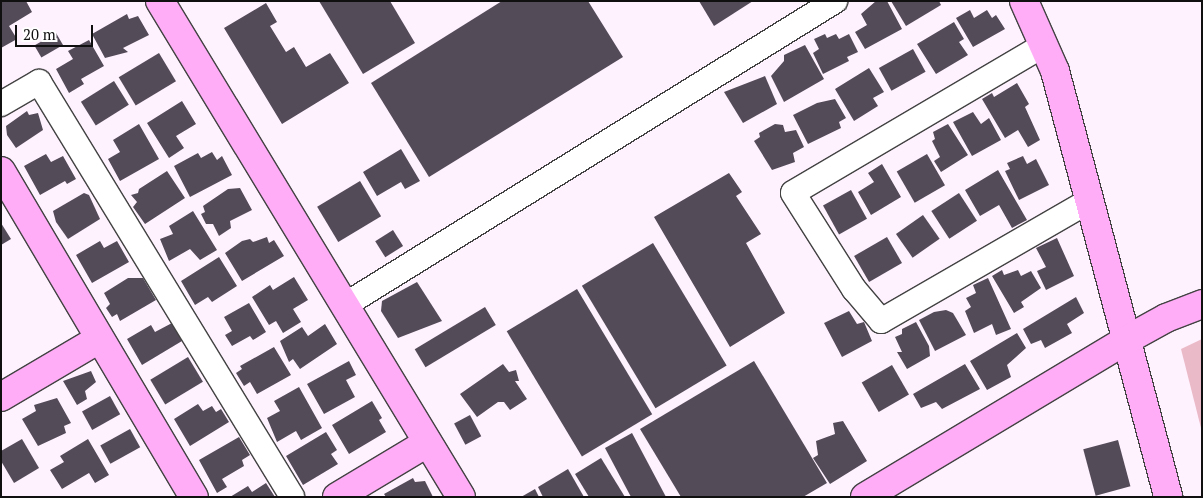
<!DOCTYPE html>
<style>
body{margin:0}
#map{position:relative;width:1203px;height:498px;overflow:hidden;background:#fff2ff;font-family:"PT Serif",serif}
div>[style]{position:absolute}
.green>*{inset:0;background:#ebbac8}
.building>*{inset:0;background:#544b59;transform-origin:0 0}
.roads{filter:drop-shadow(1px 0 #434343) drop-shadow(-1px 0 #434343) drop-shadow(0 1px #434343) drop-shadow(0 -1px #434343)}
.street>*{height:24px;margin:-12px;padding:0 12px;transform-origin:12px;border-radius:12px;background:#fff}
.secondary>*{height:28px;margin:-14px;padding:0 14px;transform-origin:14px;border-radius:14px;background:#ffadf6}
span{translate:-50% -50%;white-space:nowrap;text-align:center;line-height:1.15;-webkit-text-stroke:5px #fff;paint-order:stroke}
.frame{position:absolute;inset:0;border:2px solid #101010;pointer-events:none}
.scale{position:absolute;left:15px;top:25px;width:78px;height:22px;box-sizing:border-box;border:2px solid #101010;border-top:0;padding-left:6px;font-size:15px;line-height:18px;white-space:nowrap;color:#101010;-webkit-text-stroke:4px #fff;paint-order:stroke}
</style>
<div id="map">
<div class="green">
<div style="clip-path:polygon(1202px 339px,1202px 432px,1181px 349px)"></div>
</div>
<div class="building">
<div style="clip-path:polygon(1px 1px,26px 1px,32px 12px,9px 26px,17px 39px,1px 48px)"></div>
<div style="clip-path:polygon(319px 1px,390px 1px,415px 43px,363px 74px)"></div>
<div style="clip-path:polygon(502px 1px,588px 1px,623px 57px,429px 177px,371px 83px)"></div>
<div style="clip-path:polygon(699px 1px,753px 1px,714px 26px)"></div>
<div style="clip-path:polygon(876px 1px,887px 1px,902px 29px,865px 49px,855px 32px,867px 25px,861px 14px)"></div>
<div style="clip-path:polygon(891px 1px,939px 1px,941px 5px,906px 26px)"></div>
<div style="clip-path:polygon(266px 3px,277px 22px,270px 26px,286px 52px,294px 47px,306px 67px,330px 53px,349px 83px,282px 124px,224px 28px)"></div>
<div style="clip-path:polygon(970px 10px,974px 18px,987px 10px,992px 18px,996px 15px,1005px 29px,973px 47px,956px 18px)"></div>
<div style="clip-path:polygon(127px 14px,129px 19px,138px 16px,149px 35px,123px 48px,128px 52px,105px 58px,92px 34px)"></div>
<div style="clip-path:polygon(954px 22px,964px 39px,959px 42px,968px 55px,936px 74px,917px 44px)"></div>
<div style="left:56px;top:33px;width:14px;height:25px;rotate:60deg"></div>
<div style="clip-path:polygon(825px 34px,827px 38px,836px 34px,839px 39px,849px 34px,858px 52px,847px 57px,849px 61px,823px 74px,813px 53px,819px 49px,814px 39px)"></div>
<div style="clip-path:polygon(89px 40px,104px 66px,81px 79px,84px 84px,69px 93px,56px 69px,73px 59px,68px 51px)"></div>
<div style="clip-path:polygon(805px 45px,824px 79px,784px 102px,771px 76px,784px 61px,784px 55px)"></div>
<div style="left:913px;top:49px;width:26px;height:39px;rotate:61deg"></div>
<div style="left:159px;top:53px;width:33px;height:47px;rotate:59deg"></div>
<div style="clip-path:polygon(869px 68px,884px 92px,873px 98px,878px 106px,854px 121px,835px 89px)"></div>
<div style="clip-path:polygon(765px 76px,777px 104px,743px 123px,724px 92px)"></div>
<div style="left:114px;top:81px;width:28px;height:39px;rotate:58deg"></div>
<div style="clip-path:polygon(1017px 83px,1029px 104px,1025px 107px,1040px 140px,1028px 147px,1018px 130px,1005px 138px,982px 99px,992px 93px,994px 97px)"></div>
<div style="clip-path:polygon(835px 99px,846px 118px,839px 122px,841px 128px,808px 144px,793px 115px,817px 103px)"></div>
<div style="clip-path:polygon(182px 101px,196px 124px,176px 136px,184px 148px,169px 158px,147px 123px)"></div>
<div style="clip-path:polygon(27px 111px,29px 115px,38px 113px,43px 130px,16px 148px,7px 135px,6px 126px)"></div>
<div style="clip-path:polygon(973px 112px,981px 124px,989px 118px,1001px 140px,972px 156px,953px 122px)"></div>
<div style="clip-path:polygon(139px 124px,159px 159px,120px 181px,108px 159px,120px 152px,113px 140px)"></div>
<div style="clip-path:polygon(775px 124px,783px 125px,785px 132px,796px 130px,804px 147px,793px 153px,795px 162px,772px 170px,754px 141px,760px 137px,759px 133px)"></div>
<div style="clip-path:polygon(948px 124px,968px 155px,941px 172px,934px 161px,940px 157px,932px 141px,935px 139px,933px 132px)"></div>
<div style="clip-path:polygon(401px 149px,420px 181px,405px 189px,401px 182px,377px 196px,363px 172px)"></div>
<div style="clip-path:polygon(212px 152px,217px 160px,222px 156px,232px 175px,190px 197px,174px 166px,198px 153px,201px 158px)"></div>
<div style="clip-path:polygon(46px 154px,51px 162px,63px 156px,76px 179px,67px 184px,65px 181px,40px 195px,24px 166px)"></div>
<div style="left:927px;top:154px;width:36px;height:35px;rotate:60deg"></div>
<div style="clip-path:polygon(1023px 156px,1027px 164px,1036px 159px,1049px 185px,1019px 200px,1005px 171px,1010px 169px,1007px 163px)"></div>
<div style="clip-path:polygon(882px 164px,901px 197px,871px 215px,858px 192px,874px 182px,868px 173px)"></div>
<div style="clip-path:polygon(998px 170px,1027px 220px,1012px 228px,999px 205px,980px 216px,965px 190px)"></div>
<div style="clip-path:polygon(167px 171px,185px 198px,145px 224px,133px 207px,137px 202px,131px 195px,138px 193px,139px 189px)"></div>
<div style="clip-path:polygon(729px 173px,742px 192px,736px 196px,761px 234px,746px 243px,785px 313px,730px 347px,654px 217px)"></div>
<div style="left:360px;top:181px;width:41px;height:50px;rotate:59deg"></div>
<div style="clip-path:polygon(240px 188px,252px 210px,230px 221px,231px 228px,219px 236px,213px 224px,206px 224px,201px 214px,205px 212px,203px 206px,228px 189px)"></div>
<div style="left:851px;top:190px;width:33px;height:32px;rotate:61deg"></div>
<div style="clip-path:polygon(84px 193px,89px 195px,100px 219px,68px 239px,56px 222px,53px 211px)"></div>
<div style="left:959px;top:193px;width:33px;height:33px;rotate:57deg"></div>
<div style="clip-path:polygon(193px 211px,217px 250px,200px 260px,190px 249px,169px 261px,160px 239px,173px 234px,169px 226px)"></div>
<div style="left:923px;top:215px;width:29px;height:33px;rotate:55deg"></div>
<div style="clip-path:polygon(1px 223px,11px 239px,1px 245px)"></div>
<div style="left:393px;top:230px;width:19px;height:21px;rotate:58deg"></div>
<div style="clip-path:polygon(267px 237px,269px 243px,274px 240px,284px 256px,242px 281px,225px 253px,242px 241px,250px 239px,253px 242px)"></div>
<div style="left:887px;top:237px;width:30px;height:38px;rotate:60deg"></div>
<div style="clip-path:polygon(1057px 238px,1074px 276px,1046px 290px,1037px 271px,1046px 267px,1036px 248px)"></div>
<div style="clip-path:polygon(100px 241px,104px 248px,117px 241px,129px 262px,92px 283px,76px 255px)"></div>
<div style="left:653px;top:243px;width:143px;height:83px;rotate:59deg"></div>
<div style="clip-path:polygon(219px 257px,237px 286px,212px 302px,208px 297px,195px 305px,181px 281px)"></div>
<div style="clip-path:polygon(1002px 270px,1004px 275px,1018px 270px,1021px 276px,1031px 271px,1041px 288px,1021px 302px,1024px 307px,1014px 313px,992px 276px)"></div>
<div style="clip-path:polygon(294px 277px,308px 300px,293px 309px,301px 322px,283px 333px,276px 321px,269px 325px,252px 297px,270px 285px,273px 290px)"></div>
<div style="clip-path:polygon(128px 278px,143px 278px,156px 300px,120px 321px,117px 314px,112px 317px,106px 308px,110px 304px,104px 293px)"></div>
<div style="clip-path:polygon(988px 278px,1011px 329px,996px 335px,992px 324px,974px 333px,965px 311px,971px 307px,966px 298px,976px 293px,973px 285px)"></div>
<div style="clip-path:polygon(417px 282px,442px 321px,398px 338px,381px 311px,382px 301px)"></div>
<div style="left:577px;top:289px;width:146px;height:82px;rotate:59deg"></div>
<div style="clip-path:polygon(1076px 297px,1084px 313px,1067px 324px,1072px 333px,1045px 348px,1041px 340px,1031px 344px,1023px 329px)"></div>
<div style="clip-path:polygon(249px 303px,266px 332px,253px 340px,250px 336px,232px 346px,225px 335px,232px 331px,224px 317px)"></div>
<div style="left:485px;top:307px;width:21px;height:82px;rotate:59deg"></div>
<div style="clip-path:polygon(946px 310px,953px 313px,966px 335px,935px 351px,919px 320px,934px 312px)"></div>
<div style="clip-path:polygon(849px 311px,857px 324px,864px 322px,872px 341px,842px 357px,824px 323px)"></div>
<div style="clip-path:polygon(916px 322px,929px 346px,930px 356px,907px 369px,897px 352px,902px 352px,895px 337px,902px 334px,902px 329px)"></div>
<div style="clip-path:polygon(172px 323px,182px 341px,142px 365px,127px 339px,151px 325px,155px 332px)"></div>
<div style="clip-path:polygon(325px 324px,337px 344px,300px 369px,293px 359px,289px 362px,280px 341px,302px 327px,308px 336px)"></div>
<div style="clip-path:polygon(1017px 333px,1026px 348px,1007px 365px,1011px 377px,987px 390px,970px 361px)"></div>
<div style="clip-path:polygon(274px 347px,291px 375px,257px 394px,250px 382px,244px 386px,236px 373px,242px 369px,240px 366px)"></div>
<div style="left:188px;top:357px;width:29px;height:44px;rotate:59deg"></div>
<div style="clip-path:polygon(349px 361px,356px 375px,346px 380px,355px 397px,324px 414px,307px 384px)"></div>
<div style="clip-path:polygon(754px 361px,827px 483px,803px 497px,681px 497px,640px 429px)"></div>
<div style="clip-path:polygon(503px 364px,509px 372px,516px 370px,519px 381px,515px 381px,527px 399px,510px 410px,504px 402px,498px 402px,477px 417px,460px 394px)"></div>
<div style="clip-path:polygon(965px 364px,980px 389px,942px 409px,936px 402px,921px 408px,913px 394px)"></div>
<div style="left:892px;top:365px;width:34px;height:35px;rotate:60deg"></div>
<div style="clip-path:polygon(91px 371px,96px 382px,85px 391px,87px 399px,77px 405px,63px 381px)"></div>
<div style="clip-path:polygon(299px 387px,322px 428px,301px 440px,296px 431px,277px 442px,267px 418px,280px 411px,274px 401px)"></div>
<div style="left:110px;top:396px;width:21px;height:32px;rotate:61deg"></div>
<div style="clip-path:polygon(57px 398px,71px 423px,64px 426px,66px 433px,38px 446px,22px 419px,36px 411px,34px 405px)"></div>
<div style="clip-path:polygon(372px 401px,382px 418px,379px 420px,386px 432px,349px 454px,332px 425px)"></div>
<div style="clip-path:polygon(198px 404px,203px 411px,212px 406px,216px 412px,221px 409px,229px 422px,190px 446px,174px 419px)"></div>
<div style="left:470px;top:415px;width:24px;height:18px;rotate:62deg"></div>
<div style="clip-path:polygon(843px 421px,867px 461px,830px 484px,813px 458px,818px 455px,816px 441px,835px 434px,833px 423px)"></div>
<div style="left:130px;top:429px;width:21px;height:34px;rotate:61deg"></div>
<div style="clip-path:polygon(326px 432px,337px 450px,331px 454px,338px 464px,303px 485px,286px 456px)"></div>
<div style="clip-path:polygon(632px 433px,666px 497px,631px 497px,605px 448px)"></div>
<div style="clip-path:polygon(239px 437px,250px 455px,242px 460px,244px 466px,222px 479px,227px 487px,217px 493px,199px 460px)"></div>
<div style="clip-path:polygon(22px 439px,39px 468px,14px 483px,1px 461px,1px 451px)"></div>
<div style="clip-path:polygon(88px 439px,109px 475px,95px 483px,89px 473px,62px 489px,50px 470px,64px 462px,60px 456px)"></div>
<div style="left:1118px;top:440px;width:48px;height:36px;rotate:75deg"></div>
<div style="clip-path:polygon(601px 458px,625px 497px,589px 497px,575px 474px)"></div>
<div style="clip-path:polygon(568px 469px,584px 497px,543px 497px,538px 487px)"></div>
<div style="clip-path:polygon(413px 478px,415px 482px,425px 481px,433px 497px,386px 497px,384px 494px)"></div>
<div style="clip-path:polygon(266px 483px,275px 497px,230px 497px,248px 486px,252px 492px)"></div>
<div style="clip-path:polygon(535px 489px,539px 497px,521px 497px)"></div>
</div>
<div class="roads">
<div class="street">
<div style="left:1044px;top:45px;width:291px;rotate:149.5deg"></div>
<div style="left:793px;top:193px;width:114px;rotate:57.6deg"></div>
<div style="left:854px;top:289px;width:42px;rotate:49.8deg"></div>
<div style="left:881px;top:321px;width:240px;rotate:-30deg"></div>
<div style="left:1px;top:104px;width:44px;rotate:-30.1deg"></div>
<div style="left:39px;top:82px;width:486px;rotate:58.6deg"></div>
<div style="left:345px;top:305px;width:577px;rotate:-31.82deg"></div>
</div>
<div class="secondary">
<div style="left:160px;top:1px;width:580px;rotate:58.75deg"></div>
<div style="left:1024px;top:1px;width:77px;rotate:66.1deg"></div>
<div style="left:1055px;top:71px;width:441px;rotate:75.1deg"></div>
<div style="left:1px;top:171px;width:379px;rotate:59.4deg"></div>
<div style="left:1px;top:397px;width:114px;rotate:-30.6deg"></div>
<div style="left:337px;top:497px;width:105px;rotate:-31deg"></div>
<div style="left:865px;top:497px;width:307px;rotate:-31deg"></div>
<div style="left:1128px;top:339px;width:43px;rotate:-28.9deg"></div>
<div style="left:1166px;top:318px;width:39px;rotate:-21deg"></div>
</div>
</div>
<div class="frame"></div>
<div class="scale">20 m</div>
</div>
